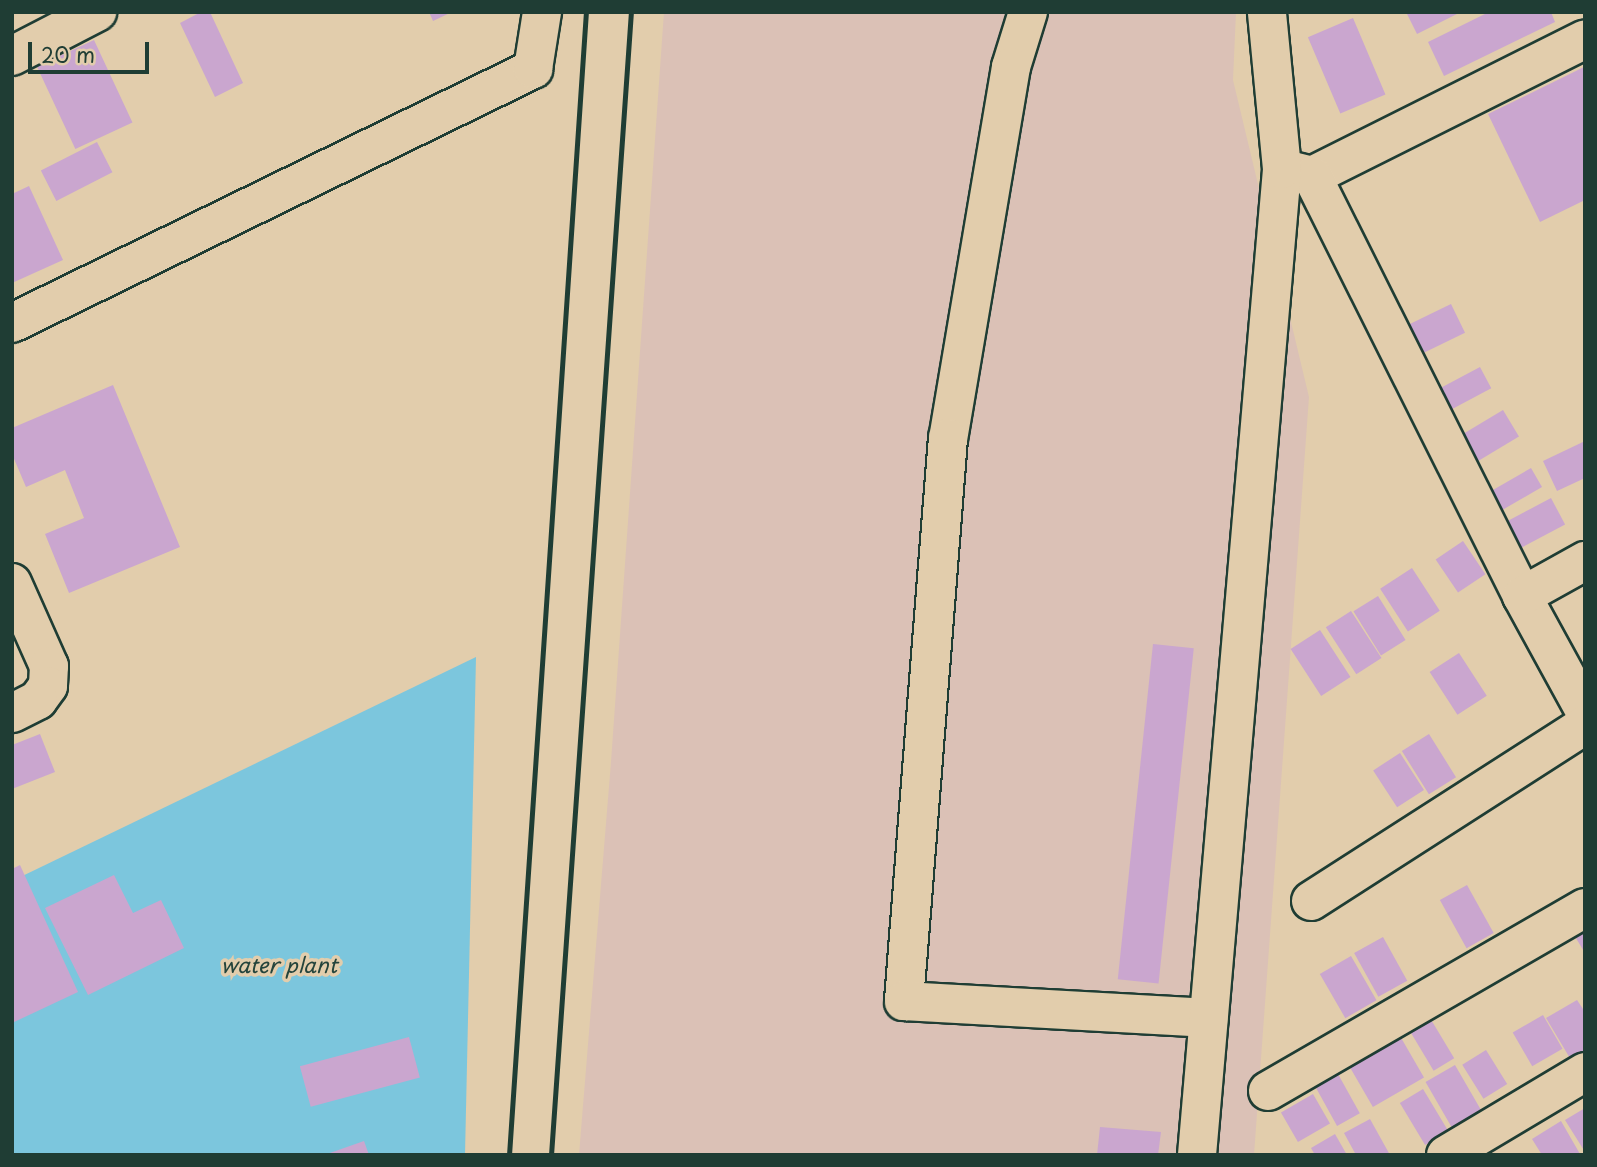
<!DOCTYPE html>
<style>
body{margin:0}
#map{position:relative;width:1597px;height:1167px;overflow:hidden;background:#e2cdac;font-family:"Playpen Sans",sans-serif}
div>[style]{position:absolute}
.built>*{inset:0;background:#dbc1b6}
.water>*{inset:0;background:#7cc6dd}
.building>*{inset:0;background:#caa6cf;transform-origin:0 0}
.roads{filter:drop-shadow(2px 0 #1f3d34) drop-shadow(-2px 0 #1f3d34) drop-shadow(0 2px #1f3d34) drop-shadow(0 -2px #1f3d34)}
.minor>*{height:38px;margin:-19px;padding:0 19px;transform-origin:19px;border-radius:19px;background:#e2cdac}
.rail>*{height:5px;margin:-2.5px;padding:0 2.5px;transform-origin:2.5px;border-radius:2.5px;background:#1f3d34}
span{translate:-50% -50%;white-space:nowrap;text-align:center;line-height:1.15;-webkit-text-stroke:7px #e2cdac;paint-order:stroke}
.water-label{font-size:21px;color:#24443c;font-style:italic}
.frame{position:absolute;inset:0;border:14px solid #1f3d34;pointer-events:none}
.scale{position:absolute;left:28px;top:42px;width:121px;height:32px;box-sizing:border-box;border:4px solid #1f3d34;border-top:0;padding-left:9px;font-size:21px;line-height:24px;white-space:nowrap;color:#1f3d34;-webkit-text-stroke:5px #e2cdac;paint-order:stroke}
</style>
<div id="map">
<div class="built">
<div style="clip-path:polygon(664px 12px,1236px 12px,1233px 80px,1309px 397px,1254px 1155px,579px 1155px,611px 762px)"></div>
</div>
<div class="water">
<div style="clip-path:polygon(476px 657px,465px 1155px,12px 1155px,12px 881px)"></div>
</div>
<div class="building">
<div style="clip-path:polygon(201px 12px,210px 12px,243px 83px,215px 97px,180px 23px)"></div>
<div style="clip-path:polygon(429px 12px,452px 12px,433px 21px)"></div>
<div style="clip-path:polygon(1406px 12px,1461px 12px,1417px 34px)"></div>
<div style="clip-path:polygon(1489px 12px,1551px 12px,1555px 22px,1444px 76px,1428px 42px)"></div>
<div style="left:1353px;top:18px;width:83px;height:49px;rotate:67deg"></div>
<div style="left:94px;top:40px;width:91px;height:63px;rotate:65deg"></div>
<div style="clip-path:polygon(1584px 67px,1585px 200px,1540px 222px,1488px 114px)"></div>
<div style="left:97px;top:142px;width:34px;height:63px;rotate:63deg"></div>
<div style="clip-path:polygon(29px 186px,63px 260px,12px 283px,12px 194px)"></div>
<div style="left:1451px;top:304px;width:32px;height:55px;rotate:64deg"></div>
<div style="left:1480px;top:367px;width:24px;height:49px;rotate:62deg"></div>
<div style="clip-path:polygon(113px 385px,180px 547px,69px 593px,45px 534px,84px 518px,65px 470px,26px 487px,12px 454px,12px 428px)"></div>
<div style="left:1503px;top:410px;width:31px;height:52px;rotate:59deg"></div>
<div style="clip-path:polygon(1585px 441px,1585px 478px,1557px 491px,1543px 461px)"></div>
<div style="left:1531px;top:468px;width:22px;height:53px;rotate:60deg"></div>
<div style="left:1551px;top:498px;width:30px;height:54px;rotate:62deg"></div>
<div style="left:1463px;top:541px;width:40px;height:33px;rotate:56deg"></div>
<div style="left:1412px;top:568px;width:51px;height:38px;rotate:57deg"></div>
<div style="left:1378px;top:596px;width:52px;height:29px;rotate:58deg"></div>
<div style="left:1351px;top:611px;width:56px;height:30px;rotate:57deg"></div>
<div style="left:1320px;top:630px;width:56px;height:35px;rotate:57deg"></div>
<div style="left:1153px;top:644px;width:41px;height:337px;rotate:6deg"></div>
<div style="left:1459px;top:653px;width:51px;height:35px;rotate:57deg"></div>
<div style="clip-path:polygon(40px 734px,55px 772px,12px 789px,12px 745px)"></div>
<div style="left:1429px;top:734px;width:51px;height:32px;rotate:58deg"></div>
<div style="left:1400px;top:753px;width:44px;height:32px;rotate:57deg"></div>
<div style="clip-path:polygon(20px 865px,78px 992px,12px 1023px,12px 869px)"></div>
<div style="clip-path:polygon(114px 875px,133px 913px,161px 900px,184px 948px,88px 995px,45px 908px)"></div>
<div style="left:1467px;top:885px;width:55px;height:31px;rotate:61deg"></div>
<div style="clip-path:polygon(1585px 922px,1585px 953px,1571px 930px)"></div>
<div style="left:1383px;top:937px;width:50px;height:33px;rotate:61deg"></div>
<div style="left:1351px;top:956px;width:51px;height:36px;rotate:60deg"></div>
<div style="clip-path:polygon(1577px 1000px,1585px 1012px,1585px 1066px,1577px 1070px,1546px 1018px)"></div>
<div style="left:1543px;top:1015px;width:39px;height:35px;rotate:60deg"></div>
<div style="left:1430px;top:1018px;width:47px;height:24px;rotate:59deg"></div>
<div style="left:1400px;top:1036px;width:48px;height:59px;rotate:60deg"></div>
<div style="left:409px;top:1037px;width:42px;height:113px;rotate:75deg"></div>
<div style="left:1486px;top:1050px;width:40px;height:28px;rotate:58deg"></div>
<div style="left:1455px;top:1065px;width:56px;height:34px;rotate:60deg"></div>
<div style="left:1338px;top:1074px;width:45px;height:26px;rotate:61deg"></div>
<div style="left:1423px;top:1089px;width:49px;height:27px;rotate:59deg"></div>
<div style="left:1313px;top:1094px;width:34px;height:37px;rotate:60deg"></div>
<div style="clip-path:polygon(1585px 1108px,1585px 1152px,1565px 1120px)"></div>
<div style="clip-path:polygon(1370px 1119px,1390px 1155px,1356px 1155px,1344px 1133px)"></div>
<div style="clip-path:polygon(1561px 1121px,1580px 1154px,1542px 1155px,1532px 1139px)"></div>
<div style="clip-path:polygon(1100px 1127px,1161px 1132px,1158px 1155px,1097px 1155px)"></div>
<div style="clip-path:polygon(1335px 1134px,1347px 1155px,1315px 1155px,1311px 1148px)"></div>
<div style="clip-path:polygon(364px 1141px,369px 1155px,327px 1155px,327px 1154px)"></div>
</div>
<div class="roads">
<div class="minor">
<div style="left:1028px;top:12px;width:58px;rotate:107.2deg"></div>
<div style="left:1011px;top:67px;width:376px;rotate:99.6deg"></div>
<div style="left:948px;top:438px;width:565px;rotate:94.47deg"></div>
<div style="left:904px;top:1001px;width:305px;rotate:3.2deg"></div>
<div style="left:12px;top:56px;width:96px;rotate:-27.4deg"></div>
<div style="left:1288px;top:170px;width:25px;rotate:14deg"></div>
<div style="left:1312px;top:176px;width:305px;rotate:-26.6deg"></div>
<div style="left:1312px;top:176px;width:470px;rotate:63.4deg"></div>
<div style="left:1522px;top:596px;width:131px;rotate:61.3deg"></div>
<div style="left:12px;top:323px;width:580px;rotate:-25.99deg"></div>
<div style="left:533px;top:69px;width:58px;rotate:-81deg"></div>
<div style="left:12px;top:583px;width:91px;rotate:66deg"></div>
<div style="left:49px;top:666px;width:20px;rotate:93deg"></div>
<div style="left:48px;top:686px;width:17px;rotate:126deg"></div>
<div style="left:38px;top:700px;width:29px;rotate:153deg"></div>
<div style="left:1522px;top:596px;width:72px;rotate:-29.1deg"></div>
<div style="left:1311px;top:901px;width:326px;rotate:-32.7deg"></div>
<div style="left:1268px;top:1091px;width:366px;rotate:-30deg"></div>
<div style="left:1197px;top:1155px;width:990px;rotate:-85.07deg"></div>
<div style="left:1282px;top:169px;width:158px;rotate:-95.5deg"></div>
<div style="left:1446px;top:1155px;width:162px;rotate:-30.8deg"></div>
</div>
</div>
<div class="rail">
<div style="left:509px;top:1155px;width:1146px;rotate:-86.15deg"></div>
<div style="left:551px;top:1155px;width:1146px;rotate:-86deg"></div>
</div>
<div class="water-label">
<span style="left:279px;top:964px">water plant</span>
</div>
<div class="frame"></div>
<div class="scale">20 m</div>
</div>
